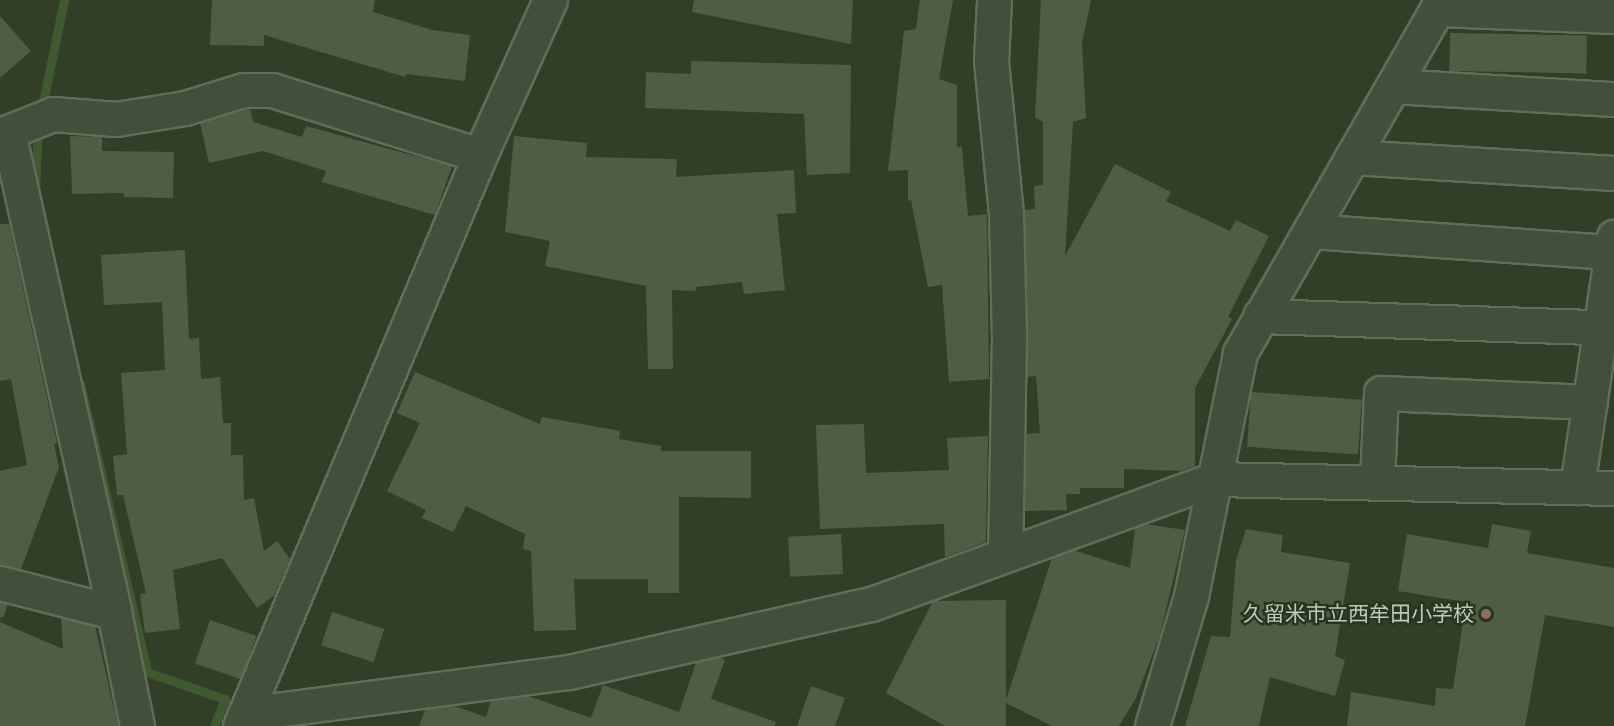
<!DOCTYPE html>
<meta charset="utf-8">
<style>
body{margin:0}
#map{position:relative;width:1614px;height:726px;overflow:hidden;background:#313f27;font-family:Signika,"Noto Sans JP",sans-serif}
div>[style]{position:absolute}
.stream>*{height:9px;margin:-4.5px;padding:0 4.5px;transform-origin:4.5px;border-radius:4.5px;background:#405931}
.building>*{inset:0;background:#4e5e43;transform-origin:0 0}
.roads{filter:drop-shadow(2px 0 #616d59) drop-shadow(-2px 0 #616d59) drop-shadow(0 2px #616d59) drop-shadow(0 -2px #616d59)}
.minor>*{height:33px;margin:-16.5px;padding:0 16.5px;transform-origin:16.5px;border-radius:16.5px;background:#434f3b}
.dots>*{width:16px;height:16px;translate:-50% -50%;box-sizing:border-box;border:3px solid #283520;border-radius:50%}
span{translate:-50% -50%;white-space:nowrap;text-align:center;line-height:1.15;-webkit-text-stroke:5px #283520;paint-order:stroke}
.poi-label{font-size:21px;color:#becab8}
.right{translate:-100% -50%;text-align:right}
</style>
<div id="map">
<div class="stream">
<div style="left:41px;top:112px;width:114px;rotate:-78.4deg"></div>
<div style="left:35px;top:189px;width:61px;rotate:-87.2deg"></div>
<div style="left:80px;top:383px;width:297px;rotate:76.9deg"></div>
<div style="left:147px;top:672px;width:83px;rotate:19.1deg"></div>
<div style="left:225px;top:699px;width:29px;rotate:112deg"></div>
</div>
<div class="building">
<div style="clip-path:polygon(212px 0,375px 0,373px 12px,432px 30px,470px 35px,465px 81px,406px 74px,405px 77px,264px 35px,264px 46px,210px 45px)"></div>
<div style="clip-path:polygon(694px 0,853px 0,851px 44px,692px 12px)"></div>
<div style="clip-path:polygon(920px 0,953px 0,939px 79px,957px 85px,957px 147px,962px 147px,968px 216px,987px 214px,989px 379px,949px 382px,942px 285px,928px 287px,911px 200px,908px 201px,908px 170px,888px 171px,904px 31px,916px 29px)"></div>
<div style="clip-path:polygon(1041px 0,1091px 0,1082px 43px,1086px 118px,1073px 122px,1065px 256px,1115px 164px,1171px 192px,1166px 201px,1230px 231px,1236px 220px,1269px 236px,1228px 317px,1232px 319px,1195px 388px,1195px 466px,1182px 471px,1124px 469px,1124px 488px,1080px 488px,1080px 494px,1066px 494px,1067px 510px,1025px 511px,1026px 434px,1040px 433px,1036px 376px,1027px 377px,1024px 210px,1035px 209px,1034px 186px,1043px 185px,1043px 122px,1035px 117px)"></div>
<div style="clip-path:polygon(0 16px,31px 51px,0 78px)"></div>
<div style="left:1450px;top:33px;width:137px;height:38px;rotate:1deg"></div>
<div style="clip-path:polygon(691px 61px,851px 65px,850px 173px,807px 175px,804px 114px,645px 108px,646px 72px,691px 74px)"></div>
<div style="clip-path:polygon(250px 109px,253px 122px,302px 137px,306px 126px,452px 166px,435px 215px,322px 182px,326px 171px,263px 151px,209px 163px,200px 123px)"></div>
<div style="clip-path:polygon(70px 136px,102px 137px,102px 151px,174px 152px,173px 198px,124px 197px,124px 193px,72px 194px)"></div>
<div style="clip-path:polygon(514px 136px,587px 143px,586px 157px,677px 159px,676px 177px,794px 170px,796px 213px,777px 214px,785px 290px,744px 294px,742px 282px,696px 287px,696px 291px,672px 290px,673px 369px,648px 369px,646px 286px,545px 266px,550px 241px,505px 232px)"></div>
<div style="clip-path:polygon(0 224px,9px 224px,57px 443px,54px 444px,59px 467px,21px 569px,0 565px,0 471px,27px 465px,11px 379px,0 381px)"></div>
<div style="clip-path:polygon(185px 250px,189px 339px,199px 338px,201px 379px,220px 377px,223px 423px,231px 423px,231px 455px,243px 455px,244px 500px,254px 498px,264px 551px,277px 541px,290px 559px,274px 596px,257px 608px,222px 558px,173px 570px,180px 629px,145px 633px,140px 594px,146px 593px,123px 495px,117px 495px,113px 456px,127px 454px,121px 373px,165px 370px,162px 302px,104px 305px,101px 255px)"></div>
<div style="clip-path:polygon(415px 372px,540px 424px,542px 417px,620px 431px,619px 439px,661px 446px,661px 451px,751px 451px,751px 498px,679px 497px,679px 593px,648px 593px,648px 579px,574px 579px,576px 630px,534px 631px,531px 551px,523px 549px,525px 534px,466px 506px,453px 532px,422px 518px,426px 510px,387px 491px,420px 423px,397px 413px)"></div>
<div style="left:1251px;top:392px;width:111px;height:55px;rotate:4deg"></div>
<div style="clip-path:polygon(864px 424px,866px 473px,949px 470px,947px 438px,988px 436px,986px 542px,945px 557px,944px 524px,820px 529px,816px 425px)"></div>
<div style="clip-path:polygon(1145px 524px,1185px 530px,1160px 635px,1136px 698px,1119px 726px,1052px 726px,1006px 703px,1006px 726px,945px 726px,886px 693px,933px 601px,1006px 600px,1006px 700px,1052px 558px,1073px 550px,1130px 568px,1135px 528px)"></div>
<div style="clip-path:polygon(1492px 524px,1531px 531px,1527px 553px,1614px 568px,1614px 627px,1545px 615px,1525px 726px,1347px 726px,1351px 692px,1435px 706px,1436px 688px,1453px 689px,1466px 602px,1398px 591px,1407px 534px,1488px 548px)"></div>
<div style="clip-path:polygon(1246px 529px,1283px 535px,1281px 552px,1350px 563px,1335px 656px,1345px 660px,1335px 696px,1270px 677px,1259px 726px,1185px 726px,1211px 636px,1230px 637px,1236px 560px)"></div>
<div style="left:841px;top:534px;width:40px;height:53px;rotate:87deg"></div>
<div style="clip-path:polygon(0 602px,8px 604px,3px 618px,0 617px)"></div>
<div style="left:332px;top:612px;width:55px;height:35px;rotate:18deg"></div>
<div style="clip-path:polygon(61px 618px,95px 626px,118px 726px,0 726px,0 622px,63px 649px)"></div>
<div style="left:210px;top:620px;width:49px;height:46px;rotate:19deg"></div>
<div style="clip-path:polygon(719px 657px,725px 660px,711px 699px,776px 722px,775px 726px,419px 726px,425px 710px,454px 706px,486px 717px,491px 701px,528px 696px,591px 718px,603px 685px,679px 712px,696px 663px)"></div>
<div style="clip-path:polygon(811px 686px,845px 698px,835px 726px,797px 726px)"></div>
</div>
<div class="roads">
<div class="minor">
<div style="left:994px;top:0;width:61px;rotate:92.8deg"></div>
<div style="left:991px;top:61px;width:155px;rotate:84.4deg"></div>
<div style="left:1006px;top:215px;width:119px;rotate:88.6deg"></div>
<div style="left:1009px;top:334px;width:221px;rotate:91deg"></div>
<div style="left:1437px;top:9px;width:177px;rotate:2.3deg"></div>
<div style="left:1393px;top:86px;width:221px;rotate:3.4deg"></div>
<div style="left:8px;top:132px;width:492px;rotate:77.5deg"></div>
<div style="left:0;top:135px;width:57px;rotate:-21.6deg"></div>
<div style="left:53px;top:114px;width:63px;rotate:4.5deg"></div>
<div style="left:116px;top:119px;width:70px;rotate:-9.1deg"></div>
<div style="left:185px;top:108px;width:61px;rotate:-17.2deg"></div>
<div style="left:243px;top:90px;width:29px"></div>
<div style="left:272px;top:90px;width:218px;rotate:17.4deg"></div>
<div style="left:1352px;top:157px;width:262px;rotate:3.5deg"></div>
<div style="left:1310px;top:231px;width:305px;rotate:4deg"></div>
<div style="left:1260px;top:316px;width:354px;rotate:1.9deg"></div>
<div style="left:1377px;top:481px;width:88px;rotate:-87.4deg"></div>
<div style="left:1381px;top:393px;width:209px;rotate:2.5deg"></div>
<div style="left:1577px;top:487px;width:253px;rotate:-81.6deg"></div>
<div style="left:0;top:583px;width:118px;rotate:14.3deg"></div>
<div style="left:114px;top:612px;width:116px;rotate:78.6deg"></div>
<div style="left:245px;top:714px;width:327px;rotate:-7.4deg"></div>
<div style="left:569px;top:672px;width:310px;rotate:-12.7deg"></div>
<div style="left:871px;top:604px;width:366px;rotate:-20deg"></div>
<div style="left:1215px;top:479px;width:399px;rotate:1.3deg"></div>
<div style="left:240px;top:726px;width:619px;rotate:-67.2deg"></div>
<div style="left:480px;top:155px;width:170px;rotate:-65.7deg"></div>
<div style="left:1152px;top:726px;width:136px;rotate:-73.3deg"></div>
<div style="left:1191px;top:596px;width:248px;rotate:-78.6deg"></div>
<div style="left:1240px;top:353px;width:407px;rotate:-60.2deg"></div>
</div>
</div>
<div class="dots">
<div style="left:1486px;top:614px;background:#8d6e63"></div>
</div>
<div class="poi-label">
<span class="right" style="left:1474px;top:614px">久留米市立西牟田小学校</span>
</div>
</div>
